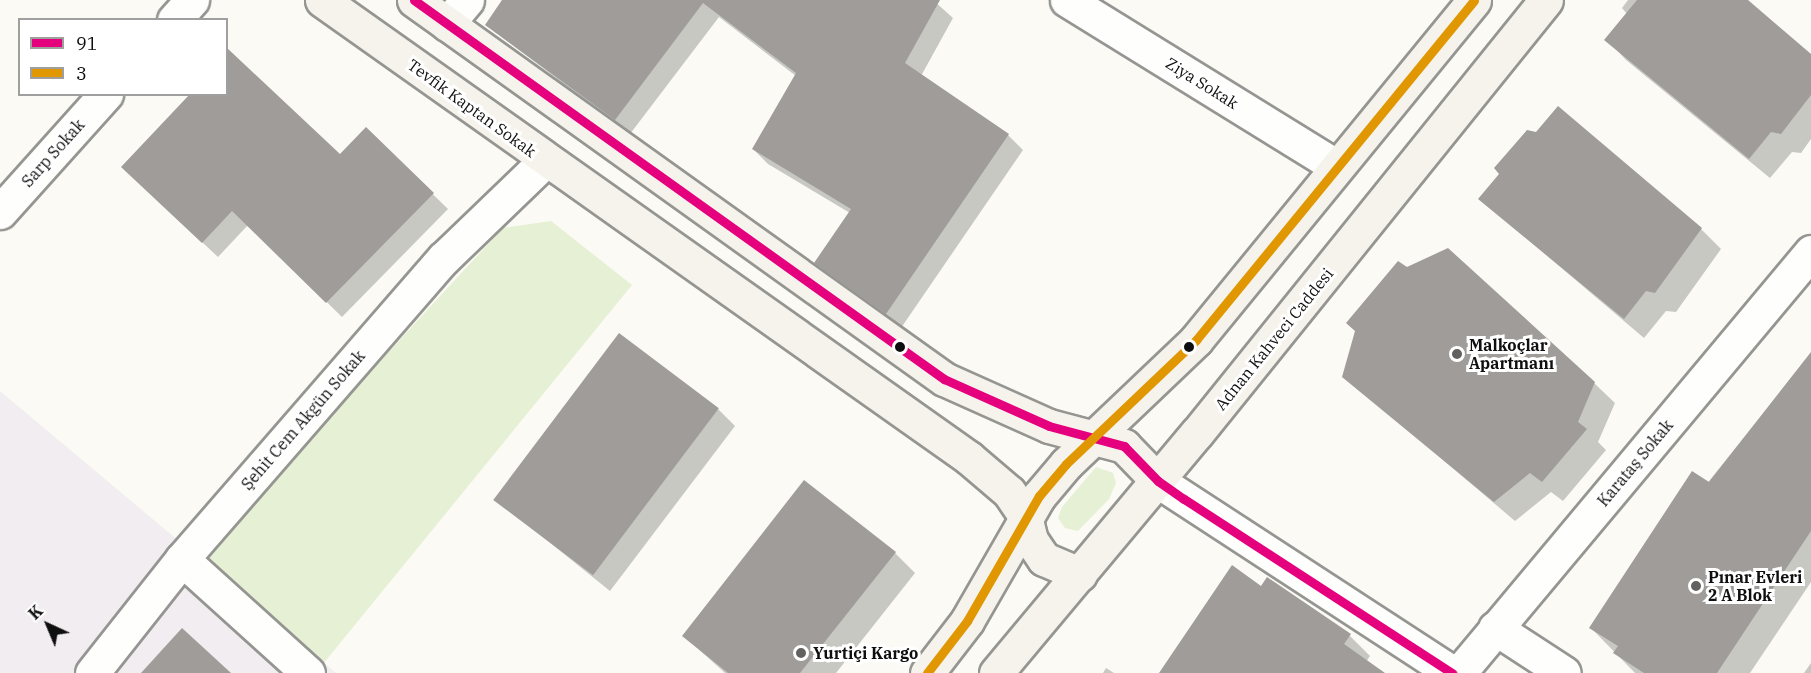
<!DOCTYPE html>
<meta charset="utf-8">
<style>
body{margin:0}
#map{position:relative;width:1811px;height:673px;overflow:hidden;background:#fbfaf4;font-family:"IBM Plex Serif",serif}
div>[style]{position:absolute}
.industrial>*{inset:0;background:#f2edf0}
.green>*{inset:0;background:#e6f0d5}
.shadow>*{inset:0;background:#0003}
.building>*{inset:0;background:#9f9c99;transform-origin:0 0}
.roads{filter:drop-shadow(2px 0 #959592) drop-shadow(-2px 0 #959592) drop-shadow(0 2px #959592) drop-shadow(0 -2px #959592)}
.street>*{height:33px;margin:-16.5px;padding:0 16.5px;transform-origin:16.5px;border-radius:16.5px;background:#fefefd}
.secondary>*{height:33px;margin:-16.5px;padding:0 16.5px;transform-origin:16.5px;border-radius:16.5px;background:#f5f3eb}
.bus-1>*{height:9px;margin:-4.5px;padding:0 4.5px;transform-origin:4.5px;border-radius:4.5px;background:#e5007d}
.bus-2>*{height:9px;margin:-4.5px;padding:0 4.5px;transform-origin:4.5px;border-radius:4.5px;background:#e09702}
.dots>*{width:16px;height:16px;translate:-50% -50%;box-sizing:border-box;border:3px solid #fff;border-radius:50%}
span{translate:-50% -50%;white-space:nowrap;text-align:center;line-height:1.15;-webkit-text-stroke:6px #fff;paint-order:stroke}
.street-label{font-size:16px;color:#0f0f0f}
.poi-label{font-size:16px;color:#0f0f0f;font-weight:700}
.left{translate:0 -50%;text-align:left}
.legend{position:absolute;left:18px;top:18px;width:210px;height:78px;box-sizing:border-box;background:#fff;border:2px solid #9f9f9f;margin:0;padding:8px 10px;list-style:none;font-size:18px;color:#0f0f0f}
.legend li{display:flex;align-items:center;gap:12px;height:30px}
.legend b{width:30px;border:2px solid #9f9f9f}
.north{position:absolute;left:18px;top:595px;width:60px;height:60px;-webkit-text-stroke:4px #fff;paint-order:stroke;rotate:316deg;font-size:16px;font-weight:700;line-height:24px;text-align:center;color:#0f0f0f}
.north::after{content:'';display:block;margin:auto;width:21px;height:27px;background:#0f0f0f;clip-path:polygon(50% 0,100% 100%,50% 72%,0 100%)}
</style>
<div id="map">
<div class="industrial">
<div style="clip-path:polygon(0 391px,336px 673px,0 673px)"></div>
</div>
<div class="green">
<div style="clip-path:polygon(551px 221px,632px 285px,323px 664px,199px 557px,503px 228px)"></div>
<div style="clip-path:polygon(1096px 467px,1113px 473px,1116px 483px,1109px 499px,1078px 531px,1065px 528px,1058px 518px,1062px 507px)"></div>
</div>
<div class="shadow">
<div style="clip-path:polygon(504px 0,933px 0,953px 18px,921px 76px,1008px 135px,1023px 150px,901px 328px,816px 263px,850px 213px,768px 164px,753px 149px,796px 76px,719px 17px,630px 134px,486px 25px)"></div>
<div style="clip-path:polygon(1628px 0,1745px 0,1811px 56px,1811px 139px,1801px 153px,1792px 152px,1770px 178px,1626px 60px,1606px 39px,1627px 14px,1622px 8px)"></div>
<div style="clip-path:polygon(366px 129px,448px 209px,342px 317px,248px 225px,218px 257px,138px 182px,340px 156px)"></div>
<div style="clip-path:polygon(1536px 134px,1701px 229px,1721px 249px,1676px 312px,1666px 311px,1644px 338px,1480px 199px)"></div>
<div style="clip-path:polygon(1811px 354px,1811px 582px,1750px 673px,1635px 673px,1591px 628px)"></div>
<div style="clip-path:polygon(1344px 376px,1594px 383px,1615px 403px,1598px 442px,1606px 450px,1563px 501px,1551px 492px,1515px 521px)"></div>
<div style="clip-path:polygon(718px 409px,735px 426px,610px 591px,498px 501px)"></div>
<div style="clip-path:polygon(895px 553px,915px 573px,836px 673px,725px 673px,684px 636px)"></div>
<div style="clip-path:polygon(1261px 588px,1350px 636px,1370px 656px,1366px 662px,1377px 673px,1161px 673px)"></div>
<div style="clip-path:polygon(1811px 663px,1811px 673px,1804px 673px)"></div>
<div style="clip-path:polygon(1106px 668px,1114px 673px,1103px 673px)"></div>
</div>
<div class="building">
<div style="clip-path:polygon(502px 0,940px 0,905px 63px,1009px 134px,886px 314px,814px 263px,851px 209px,752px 149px,796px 73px,703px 3px,615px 120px,485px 25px)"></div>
<div style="clip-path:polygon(1637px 0,1748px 0,1811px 54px,1811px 95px,1781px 134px,1771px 132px,1749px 159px,1604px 40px)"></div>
<div style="clip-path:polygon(226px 47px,340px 154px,366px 127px,434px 193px,326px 303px,232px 211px,202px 243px,121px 167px,190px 94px,226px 94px)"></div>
<div style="clip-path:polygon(1558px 106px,1702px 228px,1655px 293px,1646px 291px,1624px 319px,1478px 199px,1499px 174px,1494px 168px,1527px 130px,1536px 132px)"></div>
<div style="clip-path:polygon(1448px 248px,1595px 382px,1578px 422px,1587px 429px,1542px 482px,1530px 473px,1494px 502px,1342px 377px,1355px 331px,1346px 323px,1398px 261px,1407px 267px)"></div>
<div style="left:619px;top:333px;width:125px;height:209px;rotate:37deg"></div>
<div style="clip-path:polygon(1811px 352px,1811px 531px,1717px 673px,1644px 673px,1613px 653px,1618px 646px,1589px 628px,1692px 471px,1709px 482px)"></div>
<div style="clip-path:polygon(804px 480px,896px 552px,800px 673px,728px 673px,682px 636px)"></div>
<div style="clip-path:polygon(1232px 565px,1261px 586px,1267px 577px,1351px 634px,1344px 644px,1385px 673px,1159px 673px)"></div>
<div style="clip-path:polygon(182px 628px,231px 673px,141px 673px)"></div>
</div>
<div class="roads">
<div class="street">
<div style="left:1067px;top:0;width:317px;rotate:31.7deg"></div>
<div style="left:174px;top:20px;width:27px;rotate:-48deg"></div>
<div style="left:447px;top:24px;width:31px;rotate:-50deg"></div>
<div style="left:0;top:212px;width:159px;rotate:-48.1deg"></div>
<div style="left:1158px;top:481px;width:351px;rotate:33.1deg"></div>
<div style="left:1495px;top:628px;width:82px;rotate:33.1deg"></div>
<div style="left:92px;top:673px;width:145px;rotate:-51.7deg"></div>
<div style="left:308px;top:673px;width:170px;rotate:-137.9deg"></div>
<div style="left:182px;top:559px;width:398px;rotate:-49deg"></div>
<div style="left:443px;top:259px;width:141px;rotate:-43.9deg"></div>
<div style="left:1459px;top:673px;width:549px;rotate:-50.1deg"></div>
</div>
<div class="secondary">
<div style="left:322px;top:0;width:793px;rotate:35.29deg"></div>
<div style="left:969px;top:458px;width:52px;rotate:40.4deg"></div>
<div style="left:1009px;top:492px;width:29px;rotate:56deg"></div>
<div style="left:1025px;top:516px;width:25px;rotate:76deg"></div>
<div style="left:1031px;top:540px;width:23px;rotate:56deg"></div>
<div style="left:1044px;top:559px;width:39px;rotate:23deg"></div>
<div style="left:414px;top:0;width:652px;rotate:35.57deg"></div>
<div style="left:944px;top:379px;width:115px;rotate:24.1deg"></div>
<div style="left:1049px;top:426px;width:78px;rotate:14.9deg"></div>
<div style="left:1124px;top:446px;width:49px;rotate:45.8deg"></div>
<div style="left:927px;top:673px;width:66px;rotate:-52.4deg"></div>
<div style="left:967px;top:621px;width:144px;rotate:-60.1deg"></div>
<div style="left:1039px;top:496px;width:42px;rotate:-49.8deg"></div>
<div style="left:1066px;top:464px;width:180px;rotate:-43.6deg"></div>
<div style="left:1196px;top:340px;width:439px;rotate:-50.7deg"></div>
<div style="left:996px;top:673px;width:313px;rotate:-50.1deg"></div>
<div style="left:1197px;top:433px;width:556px;rotate:-51.13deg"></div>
</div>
</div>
<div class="bus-1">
<div style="left:414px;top:0;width:652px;rotate:35.57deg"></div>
<div style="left:944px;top:379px;width:115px;rotate:24.1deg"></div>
<div style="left:1049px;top:426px;width:78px;rotate:14.9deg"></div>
<div style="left:1124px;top:446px;width:49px;rotate:45.8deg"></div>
<div style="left:1158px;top:481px;width:32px;rotate:35deg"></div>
<div style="left:1184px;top:499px;width:320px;rotate:33deg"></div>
</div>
<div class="bus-2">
<div style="left:927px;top:673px;width:66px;rotate:-52.4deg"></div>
<div style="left:967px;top:621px;width:144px;rotate:-60.1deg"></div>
<div style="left:1039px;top:496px;width:42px;rotate:-49.8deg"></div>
<div style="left:1066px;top:464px;width:180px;rotate:-43.6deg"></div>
<div style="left:1196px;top:340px;width:439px;rotate:-50.7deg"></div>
</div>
<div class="dots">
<div style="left:900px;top:347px;background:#0f0f0f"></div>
<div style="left:1189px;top:347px;background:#0f0f0f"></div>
<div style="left:1457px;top:354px;background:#62615f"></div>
<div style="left:1696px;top:586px;background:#62615f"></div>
<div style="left:801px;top:653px;background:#62615f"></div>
</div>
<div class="street-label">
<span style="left:1202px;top:83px;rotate:32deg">Ziya Sokak</span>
<span style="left:472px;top:108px;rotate:36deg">Tevfik Kaptan Sokak</span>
<span style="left:53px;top:153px;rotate:-48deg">Sarp Sokak</span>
<span style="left:1274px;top:339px;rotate:-51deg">Adnan Kahveci Caddesi</span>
<span style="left:303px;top:420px;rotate:-49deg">Şehit Cem Akgün Sokak</span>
<span style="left:1635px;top:463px;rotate:-50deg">Karataş Sokak</span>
</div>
<div class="poi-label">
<span class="left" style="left:1469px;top:354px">Malkoçlar<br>Apartmanı</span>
<span class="left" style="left:1708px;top:586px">Pınar Evleri<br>2 A Blok</span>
<span class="left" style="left:813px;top:653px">Yurtiçi Kargo</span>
</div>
<ul class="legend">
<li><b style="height:8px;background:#e5007d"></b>91</li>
<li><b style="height:8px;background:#e09702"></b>3</li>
</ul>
<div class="north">K</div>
</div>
